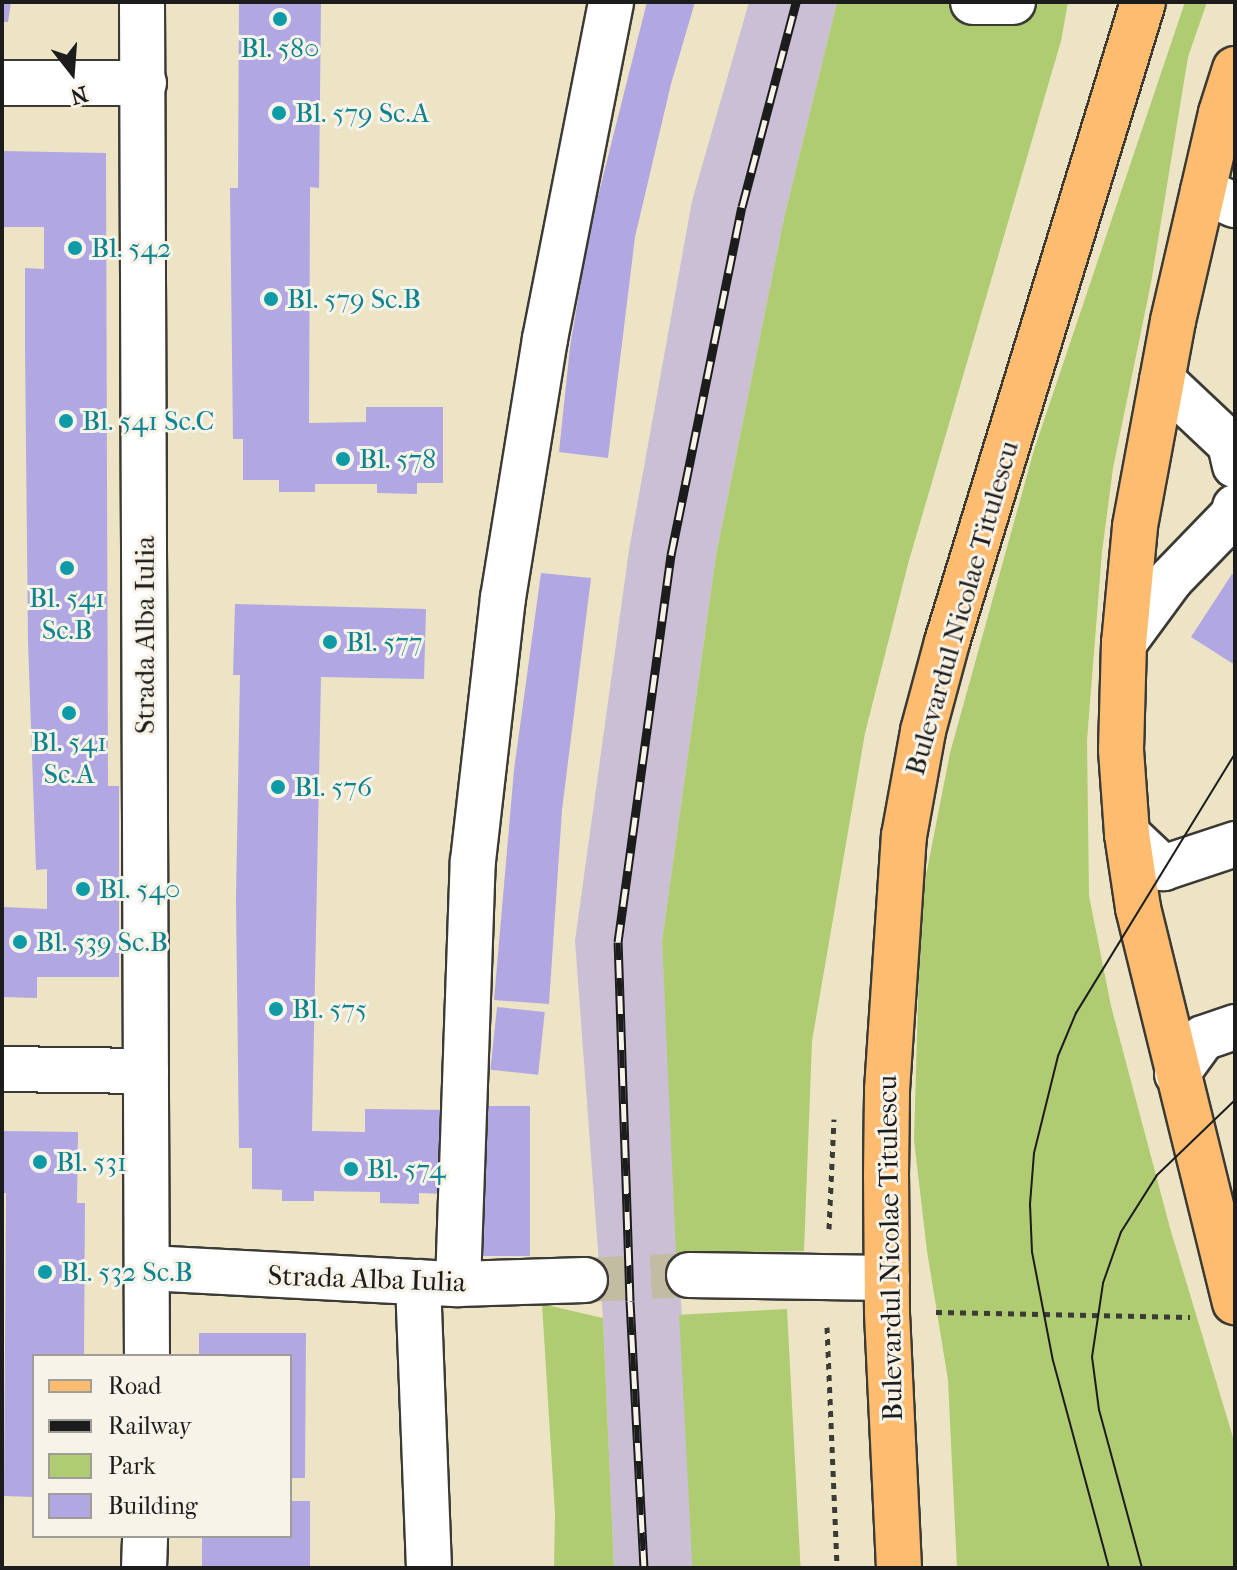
<!DOCTYPE html>
<style>
body{margin:0}
#map{position:relative;width:1237px;height:1570px;overflow:hidden;background:#ece4c4;font-family:"IM FELL French Canon",serif}
div>[style]{position:absolute}
.industrial>*{inset:0;background:#cbbfd6}
.green>*{inset:0;background:#afcc72;transform-origin:0 0}
.building>*{inset:0;background:#b1a7e3;transform-origin:0 0}
.minor-tunnel>*{height:44px;margin-top:-22px;transform-origin:0;background:repeating-linear-gradient(90deg,#c2bca2 0 44px,transparent 0 66px)}
.path>*{height:5px;margin-top:-2.5px;transform-origin:0;background:repeating-linear-gradient(90deg,#3b3a35 0 6px,transparent 0 12px)}
.roads{filter:drop-shadow(2px 0 #3b3a35) drop-shadow(-2px 0 #3b3a35) drop-shadow(0 2px #3b3a35) drop-shadow(0 -2px #3b3a35)}
.minor>*{height:44px;margin:-22px;padding:0 22px;transform-origin:22px;border-radius:22px;background:#fff}
.major>*{height:44px;margin:-22px;padding:0 22px;transform-origin:22px;border-radius:22px;background:#febc70}
.tram>*{height:2px;margin:-1px;padding:0 1px;transform-origin:1px;border-radius:1px;background:#1c1c1c}
.rail>*{height:9px;margin-top:-4.5px;transform-origin:0;background:repeating-linear-gradient(90deg,#f7f3e8 0 18px,#1c1c1c 0 36px);box-sizing:border-box;border-block:2px solid #1c1c1c}
.dots>*{width:22px;height:22px;translate:-50% -50%;box-sizing:border-box;border:4px solid #f7f3e8;border-radius:50%}
span{translate:-50% -50%;white-space:nowrap;text-align:center;line-height:1.15;-webkit-text-stroke:6px #f7f3e8;paint-order:stroke}
.culture-label{font-size:28px;color:#0d838f}
.left{translate:0 -50%;text-align:left}
.street-label{font-size:28px;color:#1c1c1c}
.frame{position:absolute;inset:0;border:4px solid #1c1c1c;pointer-events:none}
.legend{position:absolute;left:32px;top:1354px;width:260px;height:184px;box-sizing:border-box;background:#f7f3e8;border:2px solid #9f9d96;margin:0;padding:10px 14px;list-style:none;font-size:24px;color:#1c1c1c}
.legend li{display:flex;align-items:center;gap:16px;height:40px}
.legend b{width:40px;border:2px solid #9f9d96}
.north{position:absolute;left:32px;top:32px;width:80px;height:80px;-webkit-text-stroke:6px #f7f3e8;paint-order:stroke;rotate:163deg;font-size:22px;font-weight:700;line-height:32px;text-align:center;color:#1c1c1c}
.north::after{content:'';display:block;margin:auto;width:28px;height:36px;background:#1c1c1c;clip-path:polygon(50% 0,100% 100%,50% 72%,0 100%)}
</style>
<div id="map">
<div class="industrial">
<div style="clip-path:polygon(749px 2px,837px 2px,784px 218px,716px 555px,662px 941px,695px 1568px,614px 1568px,603px 1318px,575px 941px,629px 550px,692px 201px)"></div>
</div>
<div class="green">
<div style="clip-path:polygon(837px 2px,1068px 2px,1061px 41px,908px 564px,865px 733px,812px 1041px,804px 1251px,676px 1253px,662px 941px,716px 555px,784px 218px)"></div>
<div style="clip-path:polygon(1185px 2px,1207px 2px,1188px 57px,1151px 283px,1113px 468px,1102px 552px,1087px 740px,1089px 896px,1111px 1006px,1170px 1228px,1235px 1444px,1235px 1568px,957px 1568px,948px 1380px,927px 1251px,914px 1140px,921px 901px,950px 753px,1034px 450px)"></div>
<div style="clip-path:polygon(542px 1304px,603px 1318px,614px 1568px,554px 1568px,555px 1514px)"></div>
<div style="left:787px;top:1309px;width:259px;height:108px;rotate:87deg"></div>
</div>
<div class="building">
<div style="clip-path:polygon(2px 2px,11px 2px,8px 22px,2px 22px)"></div>
<div style="clip-path:polygon(239px 2px,321px 2px,319px 188px,310px 187px,309px 423px,366px 422px,366px 407px,443px 407px,443px 483px,417px 483px,417px 494px,377px 493px,377px 484px,315px 484px,315px 492px,279px 492px,279px 480px,243px 480px,243px 439px,233px 439px,230px 188px,238px 188px)"></div>
<div style="clip-path:polygon(647px 2px,695px 2px,671px 84px,635px 237px,608px 458px,559px 452px,570px 347px,590px 228px)"></div>
<div style="clip-path:polygon(2px 151px,106px 153px,108px 786px,119px 786px,119px 977px,37px 977px,37px 998px,2px 997px,2px 907px,47px 909px,47px 869px,36px 870px,28px 641px,25px 347px,25px 268px,44px 269px,44px 227px,2px 227px)"></div>
<div style="clip-path:polygon(541px 573px,591px 578px,562px 810px,549px 1004px,494px 1000px,514px 770px)"></div>
<div style="clip-path:polygon(1232px 574px,1235px 576px,1235px 665px,1191px 637px)"></div>
<div style="clip-path:polygon(235px 604px,426px 609px,424px 679px,321px 677px,312px 1131px,365px 1132px,365px 1109px,451px 1110px,449px 1194px,419px 1193px,419px 1204px,380px 1203px,380px 1192px,314px 1191px,314px 1201px,282px 1201px,282px 1190px,252px 1189px,252px 1148px,239px 1148px,236px 898px,240px 675px,233px 675px)"></div>
<div style="left:497px;top:1007px;width:48px;height:63px;rotate:6deg"></div>
<div style="left:482px;top:1106px;width:48px;height:150px"></div>
<div style="clip-path:polygon(2px 1131px,78px 1132px,77px 1203px,85px 1203px,84px 1356px,34px 1356px,34px 1497px,4px 1496px,6px 1203px,6px 1193px,2px 1193px)"></div>
<div style="clip-path:polygon(199px 1333px,306px 1333px,305px 1478px,290px 1478px,290px 1356px,199px 1356px)"></div>
<div style="clip-path:polygon(290px 1501px,310px 1501px,310px 1568px,202px 1568px,202px 1536px,290px 1536px)"></div>
</div>
<div class="minor-tunnel">
<div style="left:585px;top:1280px;width:104px;rotate:-2.8deg"></div>
</div>
<div class="path">
<div style="left:829px;top:1229px;width:110px;rotate:-87.4deg"></div>
<div style="left:936px;top:1312px;width:254px;rotate:1.1deg"></div>
<div style="left:827px;top:1327px;width:241px;rotate:87.6deg"></div>
</div>
<div class="roads">
<div class="minor">
<div style="left:142px;top:2px;width:1354px;rotate:89.79deg"></div>
<div style="left:973px;top:2px;width:40px"></div>
<div style="left:2px;top:83px;width:142px"></div>
<div style="left:1203px;top:191px;width:35px;rotate:24deg"></div>
<div style="left:1162px;top:380px;width:93px;rotate:43.3deg"></div>
<div style="left:1230px;top:444px;width:22px;rotate:77deg"></div>
<div style="left:1124px;top:643px;width:79px;rotate:-53.7deg"></div>
<div style="left:1171px;top:579px;width:91px;rotate:-45.9deg"></div>
<div style="left:1234px;top:514px;width:7px;rotate:-82deg"></div>
<div style="left:1127px;top:834px;width:50px;rotate:43.4deg"></div>
<div style="left:1163px;top:868px;width:76px;rotate:-18.4deg"></div>
<div style="left:2px;top:1069px;width:144px;rotate:0.8deg"></div>
<div style="left:1177px;top:1074px;width:44px;rotate:-54.2deg"></div>
<div style="left:1203px;top:1038px;width:34px;rotate:-19deg"></div>
<div style="left:148px;top:1268px;width:310px;rotate:3deg"></div>
<div style="left:458px;top:1284px;width:127px;rotate:-1.8deg"></div>
<div style="left:689px;top:1275px;width:198px;rotate:0.9deg"></div>
<div style="left:418px;top:1282px;width:286px;rotate:87.8deg"></div>
<div style="left:458px;top:1284px;width:423px;rotate:-88deg"></div>
<div style="left:473px;top:861px;width:265px;rotate:-83.5deg"></div>
<div style="left:503px;top:598px;width:262px;rotate:-80.8deg"></div>
<div style="left:545px;top:339px;width:343px;rotate:-78.9deg"></div>
<div style="left:144px;top:1568px;width:32px;rotate:-88deg"></div>
</div>
<div class="major">
<div style="left:1235px;top:69px;width:46px;rotate:107.7deg"></div>
<div style="left:1221px;top:113px;width:213px;rotate:103deg"></div>
<div style="left:1173px;top:321px;width:209px;rotate:100.5deg"></div>
<div style="left:1135px;top:527px;width:117px;rotate:95.4deg"></div>
<div style="left:1124px;top:643px;width:107px;rotate:91.6deg"></div>
<div style="left:1121px;top:750px;width:84px;rotate:85.9deg"></div>
<div style="left:1127px;top:834px;width:75px;rotate:81.5deg"></div>
<div style="left:1138px;top:908px;width:406px;rotate:76.2deg"></div>
<div style="left:899px;top:1568px;width:256px;rotate:-92.7deg"></div>
<div style="left:887px;top:1312px;width:136px;rotate:-90.4deg"></div>
<div style="left:886px;top:1176px;width:86px;rotate:-89.3deg"></div>
<div style="left:887px;top:1090px;width:255px;rotate:-86.2deg"></div>
<div style="left:904px;top:836px;width:107px;rotate:-79.7deg"></div>
<div style="left:923px;top:731px;width:92px;rotate:-74.9deg"></div>
<div style="left:947px;top:642px;width:669px;rotate:-72.97deg"></div>
</div>
</div>
<div class="tram">
<div style="left:1109px;top:1568px;width:214px;rotate:-105.1deg"></div>
<div style="left:1053px;top:1361px;width:111px;rotate:-100.9deg"></div>
<div style="left:1032px;top:1252px;width:48px;rotate:-92.4deg"></div>
<div style="left:1030px;top:1204px;width:51px;rotate:-85.5deg"></div>
<div style="left:1034px;top:1153px;width:100px;rotate:-76.1deg"></div>
<div style="left:1058px;top:1056px;width:47px;rotate:-67.3deg"></div>
<div style="left:1076px;top:1013px;width:304px;rotate:-58.5deg"></div>
<div style="left:1142px;top:1568px;width:164px;rotate:-105.2deg"></div>
<div style="left:1099px;top:1410px;width:53px;rotate:-97.5deg"></div>
<div style="left:1092px;top:1357px;width:75px;rotate:-81.5deg"></div>
<div style="left:1103px;top:1283px;width:54px;rotate:-70.6deg"></div>
<div style="left:1121px;top:1232px;width:67px;rotate:-57.7deg"></div>
<div style="left:1157px;top:1175px;width:108px;rotate:-43.9deg"></div>
</div>
<div class="rail">
<div style="left:644px;top:1568px;width:267px;rotate:-93deg"></div>
<div style="left:630px;top:1301px;width:359px;rotate:-91.9deg"></div>
<div style="left:618px;top:942px;width:391px;rotate:-82.2deg"></div>
<div style="left:671px;top:555px;width:355px;rotate:-78.5deg"></div>
<div style="left:742px;top:207px;width:212px;rotate:-75.2deg"></div>
</div>
<div class="dots">
<div style="left:280px;top:19px;background:#0f9aa8"></div>
<div style="left:279px;top:113px;background:#0f9aa8"></div>
<div style="left:75px;top:248px;background:#0f9aa8"></div>
<div style="left:271px;top:299px;background:#0f9aa8"></div>
<div style="left:66px;top:421px;background:#0f9aa8"></div>
<div style="left:343px;top:459px;background:#0f9aa8"></div>
<div style="left:67px;top:568px;background:#0f9aa8"></div>
<div style="left:330px;top:642px;background:#0f9aa8"></div>
<div style="left:69px;top:713px;background:#0f9aa8"></div>
<div style="left:278px;top:787px;background:#0f9aa8"></div>
<div style="left:83px;top:889px;background:#0f9aa8"></div>
<div style="left:20px;top:942px;background:#0f9aa8"></div>
<div style="left:276px;top:1009px;background:#0f9aa8"></div>
<div style="left:40px;top:1162px;background:#0f9aa8"></div>
<div style="left:351px;top:1169px;background:#0f9aa8"></div>
<div style="left:45px;top:1272px;background:#0f9aa8"></div>
</div>
<div class="culture-label">
<span style="left:280px;top:48px">Bl. 580</span>
<span class="left" style="left:295px;top:113px">Bl. 579 Sc.A</span>
<span class="left" style="left:91px;top:248px">Bl. 542</span>
<span class="left" style="left:287px;top:299px">Bl. 579 Sc.B</span>
<span class="left" style="left:82px;top:421px">Bl. 541 Sc.C</span>
<span class="left" style="left:359px;top:459px">Bl. 578</span>
<span style="left:67px;top:614px">Bl. 541<br>Sc.B</span>
<span class="left" style="left:346px;top:642px">Bl. 577</span>
<span style="left:69px;top:758px">Bl. 541<br>Sc.A</span>
<span class="left" style="left:294px;top:787px">Bl. 576</span>
<span class="left" style="left:99px;top:889px">Bl. 540</span>
<span class="left" style="left:36px;top:942px">Bl. 539 Sc.B</span>
<span class="left" style="left:292px;top:1009px">Bl. 575</span>
<span class="left" style="left:56px;top:1162px">Bl. 531</span>
<span class="left" style="left:367px;top:1169px">Bl. 574</span>
<span class="left" style="left:61px;top:1272px">Bl. 532 Sc.B</span>
</div>
<div class="street-label">
<span style="left:962px;top:608px;rotate:-74deg">Bulevardul Nicolae Titulescu</span>
<span style="left:145px;top:635px;rotate:-90deg">Strada Alba Iulia</span>
<span style="left:890px;top:1248px;rotate:-91deg">Bulevardul Nicolae Titulescu</span>
<span style="left:367px;top:1279px;rotate:2deg">Strada Alba Iulia</span>
</div>
<div class="frame"></div>
<ul class="legend">
<li><b style="height:10px;background:#febc70"></b>Road</li>
<li><b style="height:10px;background:#1c1c1c"></b>Railway</li>
<li><b style="height:22px;background:#afcc72"></b>Park</li>
<li><b style="height:22px;background:#b1a7e3"></b>Building</li>
</ul>
<div class="north">N</div>
</div>
